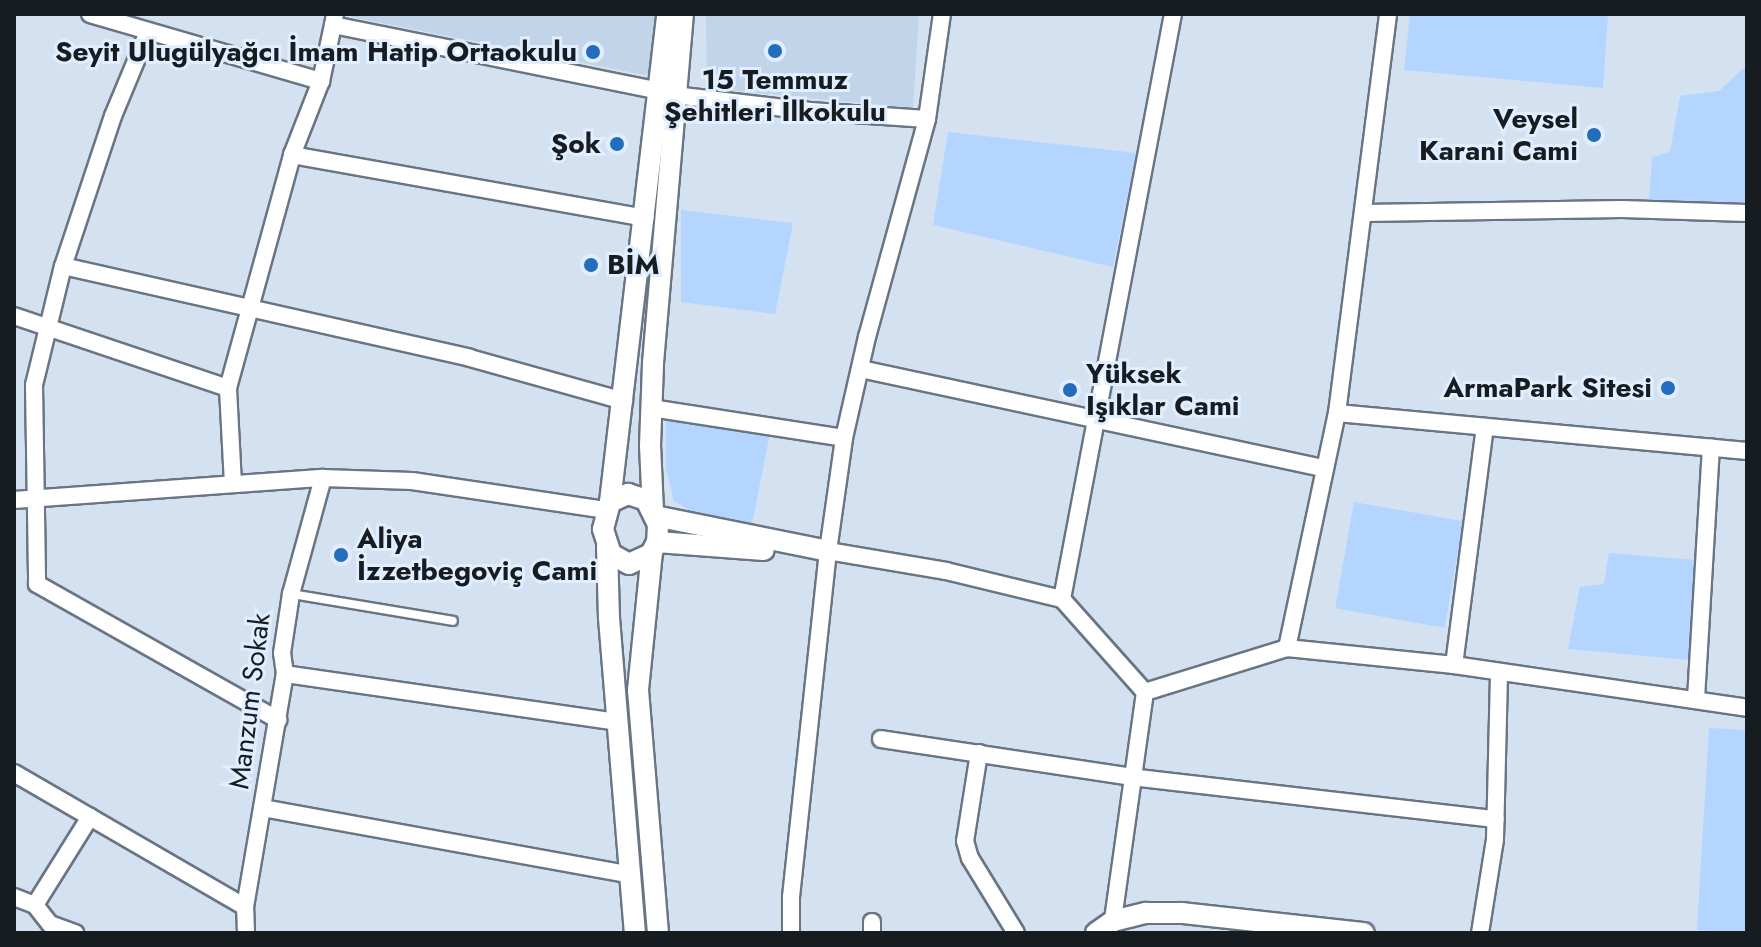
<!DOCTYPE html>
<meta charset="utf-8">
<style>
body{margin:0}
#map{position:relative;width:1761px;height:947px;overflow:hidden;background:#d4e1f1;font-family:Jost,sans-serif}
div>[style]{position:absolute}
.built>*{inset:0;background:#c2d4ea}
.green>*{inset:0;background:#b3d5ff;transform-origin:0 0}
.roads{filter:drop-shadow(2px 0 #697583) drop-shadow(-2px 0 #697583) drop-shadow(0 2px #697583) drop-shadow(0 -2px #697583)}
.service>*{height:8px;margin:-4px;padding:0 4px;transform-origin:4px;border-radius:4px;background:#fff}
.minor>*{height:16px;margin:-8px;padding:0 8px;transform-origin:8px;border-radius:8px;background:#fff}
.tertiary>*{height:20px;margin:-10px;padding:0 10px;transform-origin:10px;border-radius:10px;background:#fff}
.dots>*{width:22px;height:22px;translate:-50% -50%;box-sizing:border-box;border:4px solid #e1eeff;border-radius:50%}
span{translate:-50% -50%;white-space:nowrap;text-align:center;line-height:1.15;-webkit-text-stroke:6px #e1eeff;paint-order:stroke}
.poi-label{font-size:28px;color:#171c21;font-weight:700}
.right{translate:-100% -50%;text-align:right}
.left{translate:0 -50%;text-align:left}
.street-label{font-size:28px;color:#171c21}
.frame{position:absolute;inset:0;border:16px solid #171c21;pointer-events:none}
</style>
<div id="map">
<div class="built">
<div style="clip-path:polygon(352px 14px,659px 14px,653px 72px,645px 75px,352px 17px)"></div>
<div style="clip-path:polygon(706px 14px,919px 14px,913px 108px,707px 88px)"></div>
</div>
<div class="green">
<div style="clip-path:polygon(1410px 14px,1608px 14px,1603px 88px,1404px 70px)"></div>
<div style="clip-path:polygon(1747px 65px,1747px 202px,1649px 203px,1652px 157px,1670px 152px,1680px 96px,1719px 91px)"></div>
<div style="clip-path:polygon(948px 132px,1136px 153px,1113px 267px,933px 225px)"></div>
<div style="clip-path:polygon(681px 210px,793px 223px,775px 314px,681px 302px)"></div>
<div style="clip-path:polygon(666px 421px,770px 433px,752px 524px,689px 510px,674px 501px,666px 468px)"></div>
<div style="left:1354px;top:502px;width:111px;height:108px;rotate:10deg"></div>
<div style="clip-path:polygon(1609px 553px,1696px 560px,1690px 660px,1568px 649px,1580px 587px,1604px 584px)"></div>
<div style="clip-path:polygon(1709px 728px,1747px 730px,1747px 933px,1697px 930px)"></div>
</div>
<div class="roads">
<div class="service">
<div style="left:292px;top:594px;width:163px;rotate:9.5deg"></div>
</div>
<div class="minor">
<div style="left:90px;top:14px;width:241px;rotate:16.2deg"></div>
<div style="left:335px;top:14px;width:11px;rotate:100deg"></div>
<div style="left:333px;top:25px;width:333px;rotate:11.4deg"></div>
<div style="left:148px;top:32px;width:91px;rotate:112.6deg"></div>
<div style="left:113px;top:116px;width:158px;rotate:108.4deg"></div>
<div style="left:63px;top:266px;width:122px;rotate:103.7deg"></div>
<div style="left:34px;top:385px;width:199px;rotate:89.1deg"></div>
<div style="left:37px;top:584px;width:277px;rotate:29.4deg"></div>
<div style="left:674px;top:95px;width:137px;rotate:6.7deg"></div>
<div style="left:810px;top:111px;width:117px;rotate:3.9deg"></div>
<div style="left:292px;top:155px;width:359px;rotate:10.1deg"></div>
<div style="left:1364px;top:213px;width:258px;rotate:-0.9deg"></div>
<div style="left:1622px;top:209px;width:125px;rotate:1.8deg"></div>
<div style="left:63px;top:266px;width:417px;rotate:12.7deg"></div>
<div style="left:470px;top:358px;width:160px;rotate:15.6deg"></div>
<div style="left:14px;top:316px;width:226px;rotate:18.6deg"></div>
<div style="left:861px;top:369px;width:473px;rotate:12.1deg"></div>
<div style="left:651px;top:408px;width:195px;rotate:8.8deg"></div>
<div style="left:1337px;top:413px;width:412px;rotate:5.3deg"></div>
<div style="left:233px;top:484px;width:96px;rotate:-93deg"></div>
<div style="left:228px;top:388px;width:242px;rotate:-74.6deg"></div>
<div style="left:292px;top:155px;width:79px;rotate:-68.6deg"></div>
<div style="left:321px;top:81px;width:57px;rotate:-77.9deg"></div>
<div style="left:14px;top:500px;width:310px;rotate:-4.1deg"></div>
<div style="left:323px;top:478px;width:89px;rotate:1.9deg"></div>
<div style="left:412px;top:481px;width:195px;rotate:8.5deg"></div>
<div style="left:828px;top:551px;width:120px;rotate:9.6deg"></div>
<div style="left:946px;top:571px;width:119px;rotate:13.6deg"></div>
<div style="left:1062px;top:599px;width:125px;rotate:48.3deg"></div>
<div style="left:1145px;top:692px;width:231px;rotate:98deg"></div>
<div style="left:1062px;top:599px;width:595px;rotate:-79.26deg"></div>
<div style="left:1287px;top:648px;width:240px;rotate:-78deg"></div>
<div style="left:1337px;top:413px;width:402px;rotate:-82.7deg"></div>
<div style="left:1454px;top:665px;width:240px;rotate:-82.6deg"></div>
<div style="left:285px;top:674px;width:336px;rotate:8.2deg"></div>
<div style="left:1145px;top:692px;width:149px;rotate:-17.2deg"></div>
<div style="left:1287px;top:648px;width:168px;rotate:5.8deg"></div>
<div style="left:1454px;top:665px;width:296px;rotate:8.3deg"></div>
<div style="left:1696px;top:699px;width:252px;rotate:-86.6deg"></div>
<div style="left:881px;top:739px;width:253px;rotate:8.6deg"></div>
<div style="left:1131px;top:777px;width:367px;rotate:6.6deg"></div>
<div style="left:979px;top:753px;width:89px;rotate:99deg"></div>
<div style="left:965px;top:841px;width:18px;rotate:74deg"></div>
<div style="left:970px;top:858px;width:88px;rotate:58.5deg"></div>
<div style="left:14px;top:773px;width:267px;rotate:30.1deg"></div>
<div style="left:263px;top:808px;width:375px;rotate:10.3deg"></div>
<div style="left:14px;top:897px;width:22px;rotate:21deg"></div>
<div style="left:35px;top:905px;width:24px;rotate:52deg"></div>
<div style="left:50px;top:924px;width:27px;rotate:20deg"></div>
<div style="left:35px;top:905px;width:104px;rotate:-58deg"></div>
<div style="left:872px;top:922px;width:11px;rotate:90deg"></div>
<div style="left:246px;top:933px;width:26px;rotate:-92deg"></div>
<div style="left:245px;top:907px;width:236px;rotate:-80.3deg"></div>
<div style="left:285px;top:674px;width:21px;rotate:-98deg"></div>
<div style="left:282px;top:653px;width:60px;rotate:-81.3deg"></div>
<div style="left:291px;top:594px;width:120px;rotate:-74.6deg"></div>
<div style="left:791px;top:933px;width:36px;rotate:-90deg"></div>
<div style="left:791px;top:897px;width:348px;rotate:-83.9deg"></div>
<div style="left:828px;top:551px;width:114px;rotate:-81.9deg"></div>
<div style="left:844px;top:438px;width:104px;rotate:-77.2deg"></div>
<div style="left:867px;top:337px;width:226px;rotate:-74.6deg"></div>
<div style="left:927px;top:119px;width:106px;rotate:-81.9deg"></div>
<div style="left:1480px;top:933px;width:95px;rotate:-80.9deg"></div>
<div style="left:1495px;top:839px;width:165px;rotate:-88.6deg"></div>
</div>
<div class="tertiary">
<div style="left:628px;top:494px;width:19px;rotate:18deg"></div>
<div style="left:646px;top:500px;width:28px;rotate:64deg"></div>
<div style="left:658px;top:525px;width:17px;rotate:93deg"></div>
<div style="left:657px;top:542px;width:13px;rotate:117deg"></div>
<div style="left:651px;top:554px;width:24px;rotate:156deg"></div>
<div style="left:629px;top:564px;width:21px;rotate:-151deg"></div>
<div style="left:611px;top:554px;width:26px;rotate:-108deg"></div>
<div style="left:603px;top:529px;width:28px;rotate:-75deg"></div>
<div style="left:610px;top:502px;width:20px;rotate:-24deg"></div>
<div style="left:610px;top:502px;width:491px;rotate:-83.3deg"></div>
<div style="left:653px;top:511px;width:65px;rotate:-92.6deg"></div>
<div style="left:650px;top:446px;width:83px;rotate:-87.9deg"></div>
<div style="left:653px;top:363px;width:350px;rotate:-85.1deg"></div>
<div style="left:655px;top:516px;width:177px;rotate:11.4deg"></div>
<div style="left:657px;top:542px;width:107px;rotate:4.3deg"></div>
<div style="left:607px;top:547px;width:71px;rotate:88.4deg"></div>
<div style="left:609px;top:618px;width:316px;rotate:85.3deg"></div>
<div style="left:652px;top:552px;width:139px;rotate:95.8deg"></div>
<div style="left:638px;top:690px;width:244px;rotate:85.3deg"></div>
<div style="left:1096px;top:933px;width:21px;rotate:-35deg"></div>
<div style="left:1113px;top:921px;width:34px;rotate:-14deg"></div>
<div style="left:1146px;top:913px;width:36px"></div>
<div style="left:1182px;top:913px;width:183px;rotate:6.3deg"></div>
</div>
</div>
<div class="dots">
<div style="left:775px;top:51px;background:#236dbc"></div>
<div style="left:593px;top:52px;background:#236dbc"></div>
<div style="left:1594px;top:135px;background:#236dbc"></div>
<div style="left:617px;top:144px;background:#236dbc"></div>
<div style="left:591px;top:265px;background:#236dbc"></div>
<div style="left:1668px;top:388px;background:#236dbc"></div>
<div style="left:1070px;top:390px;background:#236dbc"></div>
<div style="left:341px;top:555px;background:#236dbc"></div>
</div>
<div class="poi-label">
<span class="right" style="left:577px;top:52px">Seyit Ulugülyağcı İmam Hatip Ortaokulu</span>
<span style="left:775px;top:96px">15 Temmuz<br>Şehitleri İlkokulu</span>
<span class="right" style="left:1578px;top:135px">Veysel<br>Karani Cami</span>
<span class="right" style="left:601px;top:144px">Şok</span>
<span class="left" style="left:607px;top:265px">BİM</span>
<span class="left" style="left:1086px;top:390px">Yüksek<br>Işıklar Cami</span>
<span class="right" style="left:1652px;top:388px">ArmaPark Sitesi</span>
<span class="left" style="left:357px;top:555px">Aliya<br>İzzetbegoviç Cami</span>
</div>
<div class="street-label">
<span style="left:250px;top:701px;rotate:-83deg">Manzum Sokak</span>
</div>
<div class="frame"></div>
</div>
